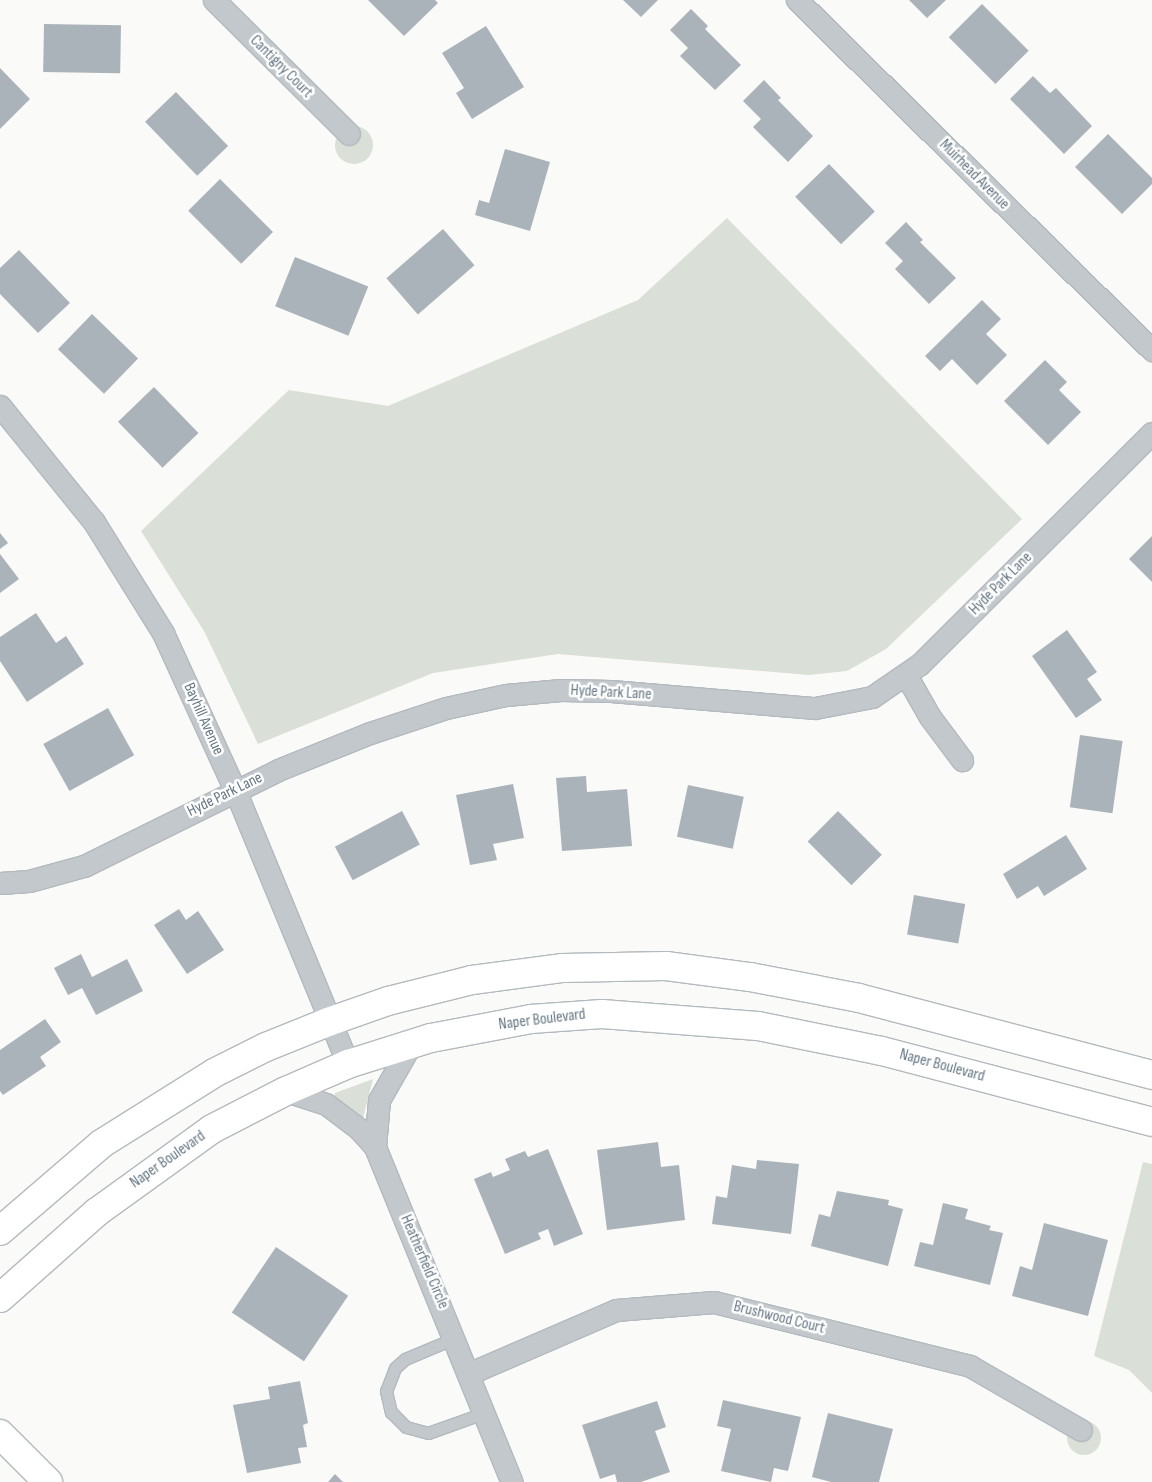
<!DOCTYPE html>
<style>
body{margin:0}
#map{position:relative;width:1152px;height:1482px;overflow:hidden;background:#fafaf8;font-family:"Sofia Sans Condensed",sans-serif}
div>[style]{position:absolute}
.green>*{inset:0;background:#dadfd7}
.round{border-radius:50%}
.building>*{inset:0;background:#aab3b9;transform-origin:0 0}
.roads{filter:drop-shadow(1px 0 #b3babf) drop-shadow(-1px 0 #b3babf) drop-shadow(0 1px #b3babf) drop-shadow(0 -1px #b3babf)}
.service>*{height:11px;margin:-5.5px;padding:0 5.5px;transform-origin:5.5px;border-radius:5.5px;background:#c3c8cc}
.minor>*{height:21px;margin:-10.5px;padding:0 10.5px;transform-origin:10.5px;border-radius:10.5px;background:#c3c8cc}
.secondary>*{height:28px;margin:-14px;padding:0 14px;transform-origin:14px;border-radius:14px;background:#fff}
span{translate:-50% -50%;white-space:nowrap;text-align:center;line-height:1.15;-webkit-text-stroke:5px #fff;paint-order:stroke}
.street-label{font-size:16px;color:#657683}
</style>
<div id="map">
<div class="green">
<div class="round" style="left:335px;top:126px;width:38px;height:38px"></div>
<div style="clip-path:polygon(727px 218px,1022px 519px,886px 649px,847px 671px,809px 675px,558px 654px,433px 673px,258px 744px,204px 631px,141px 531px,289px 390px,388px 406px,638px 300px)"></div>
<div style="clip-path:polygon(373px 1079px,363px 1118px,334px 1098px,335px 1093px)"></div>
<div style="clip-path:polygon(1143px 1162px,1152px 1164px,1152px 1393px,1129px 1370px,1094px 1356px)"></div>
<div class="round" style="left:1067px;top:1421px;width:34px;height:34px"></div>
</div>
<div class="building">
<div style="clip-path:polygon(368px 0,435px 0,438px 3px,404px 36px)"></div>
<div style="clip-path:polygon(623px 0,658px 0,641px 17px)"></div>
<div style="clip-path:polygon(909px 0,946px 0,927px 18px)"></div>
<div style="left:982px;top:4px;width:66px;height:47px;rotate:45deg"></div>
<div style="clip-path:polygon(691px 9px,708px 26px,705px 29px,741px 65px,715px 90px,680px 56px,688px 48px,670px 30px)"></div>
<div style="left:44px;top:24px;width:77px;height:48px;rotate:1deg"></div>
<div style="clip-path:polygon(486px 26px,524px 87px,472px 119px,456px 93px,464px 88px,442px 53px)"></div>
<div style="clip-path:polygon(0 68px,30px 99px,0 129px)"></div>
<div style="clip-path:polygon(1033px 76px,1050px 93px,1056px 88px,1092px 126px,1064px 154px,1010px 99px)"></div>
<div style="clip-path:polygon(764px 80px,781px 98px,778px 100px,813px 136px,788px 162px,753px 127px,761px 119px,743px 101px)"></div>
<div style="left:176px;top:92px;width:75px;height:43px;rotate:46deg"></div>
<div style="clip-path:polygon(1108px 134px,1152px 178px,1152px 184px,1122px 214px,1075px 167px)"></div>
<div style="clip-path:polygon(505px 149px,550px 162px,530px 231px,475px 215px,479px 200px,489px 203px)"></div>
<div style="left:829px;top:164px;width:66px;height:47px;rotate:46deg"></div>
<div style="left:220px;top:179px;width:75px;height:45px;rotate:45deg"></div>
<div style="clip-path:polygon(906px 222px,923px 240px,920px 242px,956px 278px,929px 304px,895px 269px,903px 261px,885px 243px)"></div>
<div style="left:443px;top:229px;width:48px;height:75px;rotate:49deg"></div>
<div style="clip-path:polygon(19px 250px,70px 303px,38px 333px,0 294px,0 268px)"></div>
<div style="left:295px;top:257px;width:79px;height:53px;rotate:22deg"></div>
<div style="clip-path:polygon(982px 300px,1001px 319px,986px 334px,1007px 355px,977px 385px,952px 359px,940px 371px,925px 356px)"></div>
<div style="left:92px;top:314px;width:64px;height:49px;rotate:44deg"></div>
<div style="clip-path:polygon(1045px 360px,1067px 382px,1059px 390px,1081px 412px,1048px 445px,1004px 401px)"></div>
<div style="left:154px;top:387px;width:64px;height:50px;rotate:46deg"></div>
<div style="clip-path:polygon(0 533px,8px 543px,0 549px)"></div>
<div style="clip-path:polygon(1152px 536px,1152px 582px,1129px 559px)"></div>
<div style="clip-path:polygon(0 554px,19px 579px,0 593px)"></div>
<div style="clip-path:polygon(36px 613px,56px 643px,66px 636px,84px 664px,27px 702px,0 661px,0 637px)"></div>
<div style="clip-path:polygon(1067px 630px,1097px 672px,1087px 679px,1102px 700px,1076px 718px,1032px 656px)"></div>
<div style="left:108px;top:708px;width:54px;height:74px;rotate:61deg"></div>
<div style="left:1080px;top:735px;width:43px;height:73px;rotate:8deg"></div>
<div style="clip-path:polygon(586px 776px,587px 792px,627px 789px,632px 846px,562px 851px,556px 778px)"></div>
<div style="clip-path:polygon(513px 784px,524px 838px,493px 844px,497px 860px,470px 865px,456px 795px)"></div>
<div style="left:688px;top:785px;width:57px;height:53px;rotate:12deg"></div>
<div style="left:402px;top:811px;width:38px;height:76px;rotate:62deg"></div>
<div style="left:838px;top:811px;width:62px;height:43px;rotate:45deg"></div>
<div style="clip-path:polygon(1066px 835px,1087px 869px,1044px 896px,1038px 886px,1017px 899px,1003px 874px)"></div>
<div style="left:914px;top:895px;width:52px;height:40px;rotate:10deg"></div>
<div style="clip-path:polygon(179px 909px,186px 920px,198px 911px,224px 950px,187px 974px,154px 925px)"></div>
<div style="clip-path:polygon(81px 954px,92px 977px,127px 959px,143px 991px,96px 1015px,82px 988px,68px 995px,54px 968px)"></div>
<div style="clip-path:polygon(45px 1019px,61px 1042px,40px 1057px,46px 1066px,3px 1095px,0 1091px,0 1050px)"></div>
<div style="clip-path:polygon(658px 1142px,661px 1167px,679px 1165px,685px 1220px,607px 1230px,597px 1150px)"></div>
<div style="clip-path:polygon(548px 1149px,583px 1234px,554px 1246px,548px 1229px,538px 1233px,541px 1239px,505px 1254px,474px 1179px,491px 1172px,493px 1177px,510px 1170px,505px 1159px,525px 1151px,528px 1157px)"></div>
<div style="clip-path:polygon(757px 1160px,799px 1164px,791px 1234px,712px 1224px,716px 1196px,727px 1198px,732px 1165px,756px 1169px)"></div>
<div style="clip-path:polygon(837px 1191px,889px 1200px,888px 1205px,903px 1209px,888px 1266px,811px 1246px,819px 1214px,830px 1217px)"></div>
<div style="clip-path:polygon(943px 1203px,968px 1209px,965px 1219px,991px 1226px,989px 1230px,1003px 1233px,990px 1285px,914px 1266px,920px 1242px,933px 1245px)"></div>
<div style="clip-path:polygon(1044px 1223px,1108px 1240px,1088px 1316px,1012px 1296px,1020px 1266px,1032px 1270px)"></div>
<div style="left:276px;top:1247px;width:87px;height:79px;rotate:34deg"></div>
<div style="clip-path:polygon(300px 1381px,308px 1423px,303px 1425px,307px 1447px,298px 1448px,301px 1463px,247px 1473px,233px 1405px,270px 1399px,268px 1387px)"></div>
<div style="clip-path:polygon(723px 1400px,801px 1417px,788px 1471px,774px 1468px,771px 1482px,721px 1471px,731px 1429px,717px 1426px)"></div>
<div style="clip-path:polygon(657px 1401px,666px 1427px,655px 1431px,670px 1472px,641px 1482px,617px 1482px,615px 1474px,600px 1479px,582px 1425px)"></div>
<div style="clip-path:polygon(828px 1413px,893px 1429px,879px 1482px,831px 1482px,812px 1477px)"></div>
<div style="clip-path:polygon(335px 1474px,343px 1482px,328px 1482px)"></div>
</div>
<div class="roads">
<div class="service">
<div style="left:455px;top:1338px;width:54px;rotate:157.2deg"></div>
<div style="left:405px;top:1359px;width:13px;rotate:138deg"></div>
<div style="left:395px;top:1368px;width:25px;rotate:111deg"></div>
<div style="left:386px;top:1391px;width:22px;rotate:77deg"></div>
<div style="left:391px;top:1412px;width:21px;rotate:45deg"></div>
<div style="left:406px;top:1427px;width:23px;rotate:15deg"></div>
<div style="left:428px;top:1433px;width:59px;rotate:-19.7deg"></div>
</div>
<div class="minor">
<div style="left:214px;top:0;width:190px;rotate:44.8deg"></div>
<div style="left:797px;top:0;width:499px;rotate:44.6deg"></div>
<div style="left:0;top:406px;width:149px;rotate:51deg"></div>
<div style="left:94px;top:522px;width:131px;rotate:58.1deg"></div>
<div style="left:163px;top:633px;width:173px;rotate:65.4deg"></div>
<div style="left:235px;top:790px;width:296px;rotate:67.6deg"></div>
<div style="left:906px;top:675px;width:48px;rotate:60.3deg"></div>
<div style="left:930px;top:717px;width:54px;rotate:53.3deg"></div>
<div style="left:0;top:883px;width:29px;rotate:-4deg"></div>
<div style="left:29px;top:881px;width:57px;rotate:-15.3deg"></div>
<div style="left:84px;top:866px;width:216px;rotate:-26.3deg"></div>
<div style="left:278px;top:770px;width:99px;rotate:-21.9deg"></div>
<div style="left:370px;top:733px;width:80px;rotate:-18.2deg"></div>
<div style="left:446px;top:708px;width:61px;rotate:-12.2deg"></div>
<div style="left:506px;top:695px;width:55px;rotate:-5.2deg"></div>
<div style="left:561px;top:690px;width:50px;rotate:1.1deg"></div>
<div style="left:611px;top:691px;width:205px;rotate:4.8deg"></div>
<div style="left:815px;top:708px;width:58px;rotate:-10.9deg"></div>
<div style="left:872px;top:697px;width:58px;rotate:-34.5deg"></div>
<div style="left:920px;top:664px;width:327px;rotate:-44.9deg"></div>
<div style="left:411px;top:1044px;width:64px;rotate:119.7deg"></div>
<div style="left:379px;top:1100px;width:47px;rotate:94.9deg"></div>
<div style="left:375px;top:1147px;width:362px;rotate:67.8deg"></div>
<div style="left:286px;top:1091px;width:42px;rotate:18deg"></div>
<div style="left:326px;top:1104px;width:41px;rotate:37.1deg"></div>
<div style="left:359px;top:1129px;width:24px;rotate:48deg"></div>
<div style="left:468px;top:1374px;width:161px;rotate:-23.4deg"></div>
<div style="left:616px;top:1310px;width:98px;rotate:-4.7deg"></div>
<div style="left:714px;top:1302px;width:264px;rotate:14deg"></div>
<div style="left:970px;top:1366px;width:128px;rotate:30deg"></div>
</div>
<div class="secondary">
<div style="left:0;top:1231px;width:133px;rotate:-40.7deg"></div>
<div style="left:101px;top:1144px;width:133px;rotate:-32.1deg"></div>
<div style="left:214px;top:1073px;width:58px;rotate:-26.6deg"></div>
<div style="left:266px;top:1047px;width:67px;rotate:-22deg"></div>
<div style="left:328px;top:1022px;width:64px;rotate:-19.3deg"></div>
<div style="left:388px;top:1001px;width:87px;rotate:-14deg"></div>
<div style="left:472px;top:980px;width:92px;rotate:-7.5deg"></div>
<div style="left:563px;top:968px;width:103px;rotate:-1.1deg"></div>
<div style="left:666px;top:966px;width:85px;rotate:7.5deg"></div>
<div style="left:750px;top:977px;width:111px;rotate:10.9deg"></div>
<div style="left:859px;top:998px;width:303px;rotate:14.7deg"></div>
<div style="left:0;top:1298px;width:130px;rotate:-41.6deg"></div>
<div style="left:97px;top:1212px;width:142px;rotate:-35.8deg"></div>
<div style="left:212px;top:1129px;width:83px;rotate:-27.2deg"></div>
<div style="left:286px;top:1091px;width:68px;rotate:-23.5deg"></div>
<div style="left:348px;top:1064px;width:87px;rotate:-17.4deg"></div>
<div style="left:431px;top:1038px;width:102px;rotate:-10.8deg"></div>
<div style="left:531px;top:1019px;width:71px;rotate:-4deg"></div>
<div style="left:602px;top:1014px;width:156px;rotate:4.4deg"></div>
<div style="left:758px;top:1026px;width:126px;rotate:11.4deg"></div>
<div style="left:882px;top:1051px;width:279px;rotate:14.7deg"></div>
<div style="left:0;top:1434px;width:68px;rotate:45deg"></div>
</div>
</div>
<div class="street-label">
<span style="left:281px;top:67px;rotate:45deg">Cantigny Court</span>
<span style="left:974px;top:175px;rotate:45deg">Muirhead Avenue</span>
<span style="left:1001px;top:584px;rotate:-45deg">Hyde Park Lane</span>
<span style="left:611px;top:693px;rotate:3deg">Hyde Park Lane</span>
<span style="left:203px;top:719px;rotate:66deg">Bayhill Avenue</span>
<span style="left:225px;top:795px;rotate:-26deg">Hyde Park Lane</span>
<span style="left:542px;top:1020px;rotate:-7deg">Naper Boulevard</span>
<span style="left:942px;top:1066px;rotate:15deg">Naper Boulevard</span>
<span style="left:168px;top:1160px;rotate:-35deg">Naper Boulevard</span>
<span style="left:424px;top:1262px;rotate:67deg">Heatherfield Circle</span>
<span style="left:779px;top:1318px;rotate:14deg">Brushwood Court</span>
</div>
</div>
